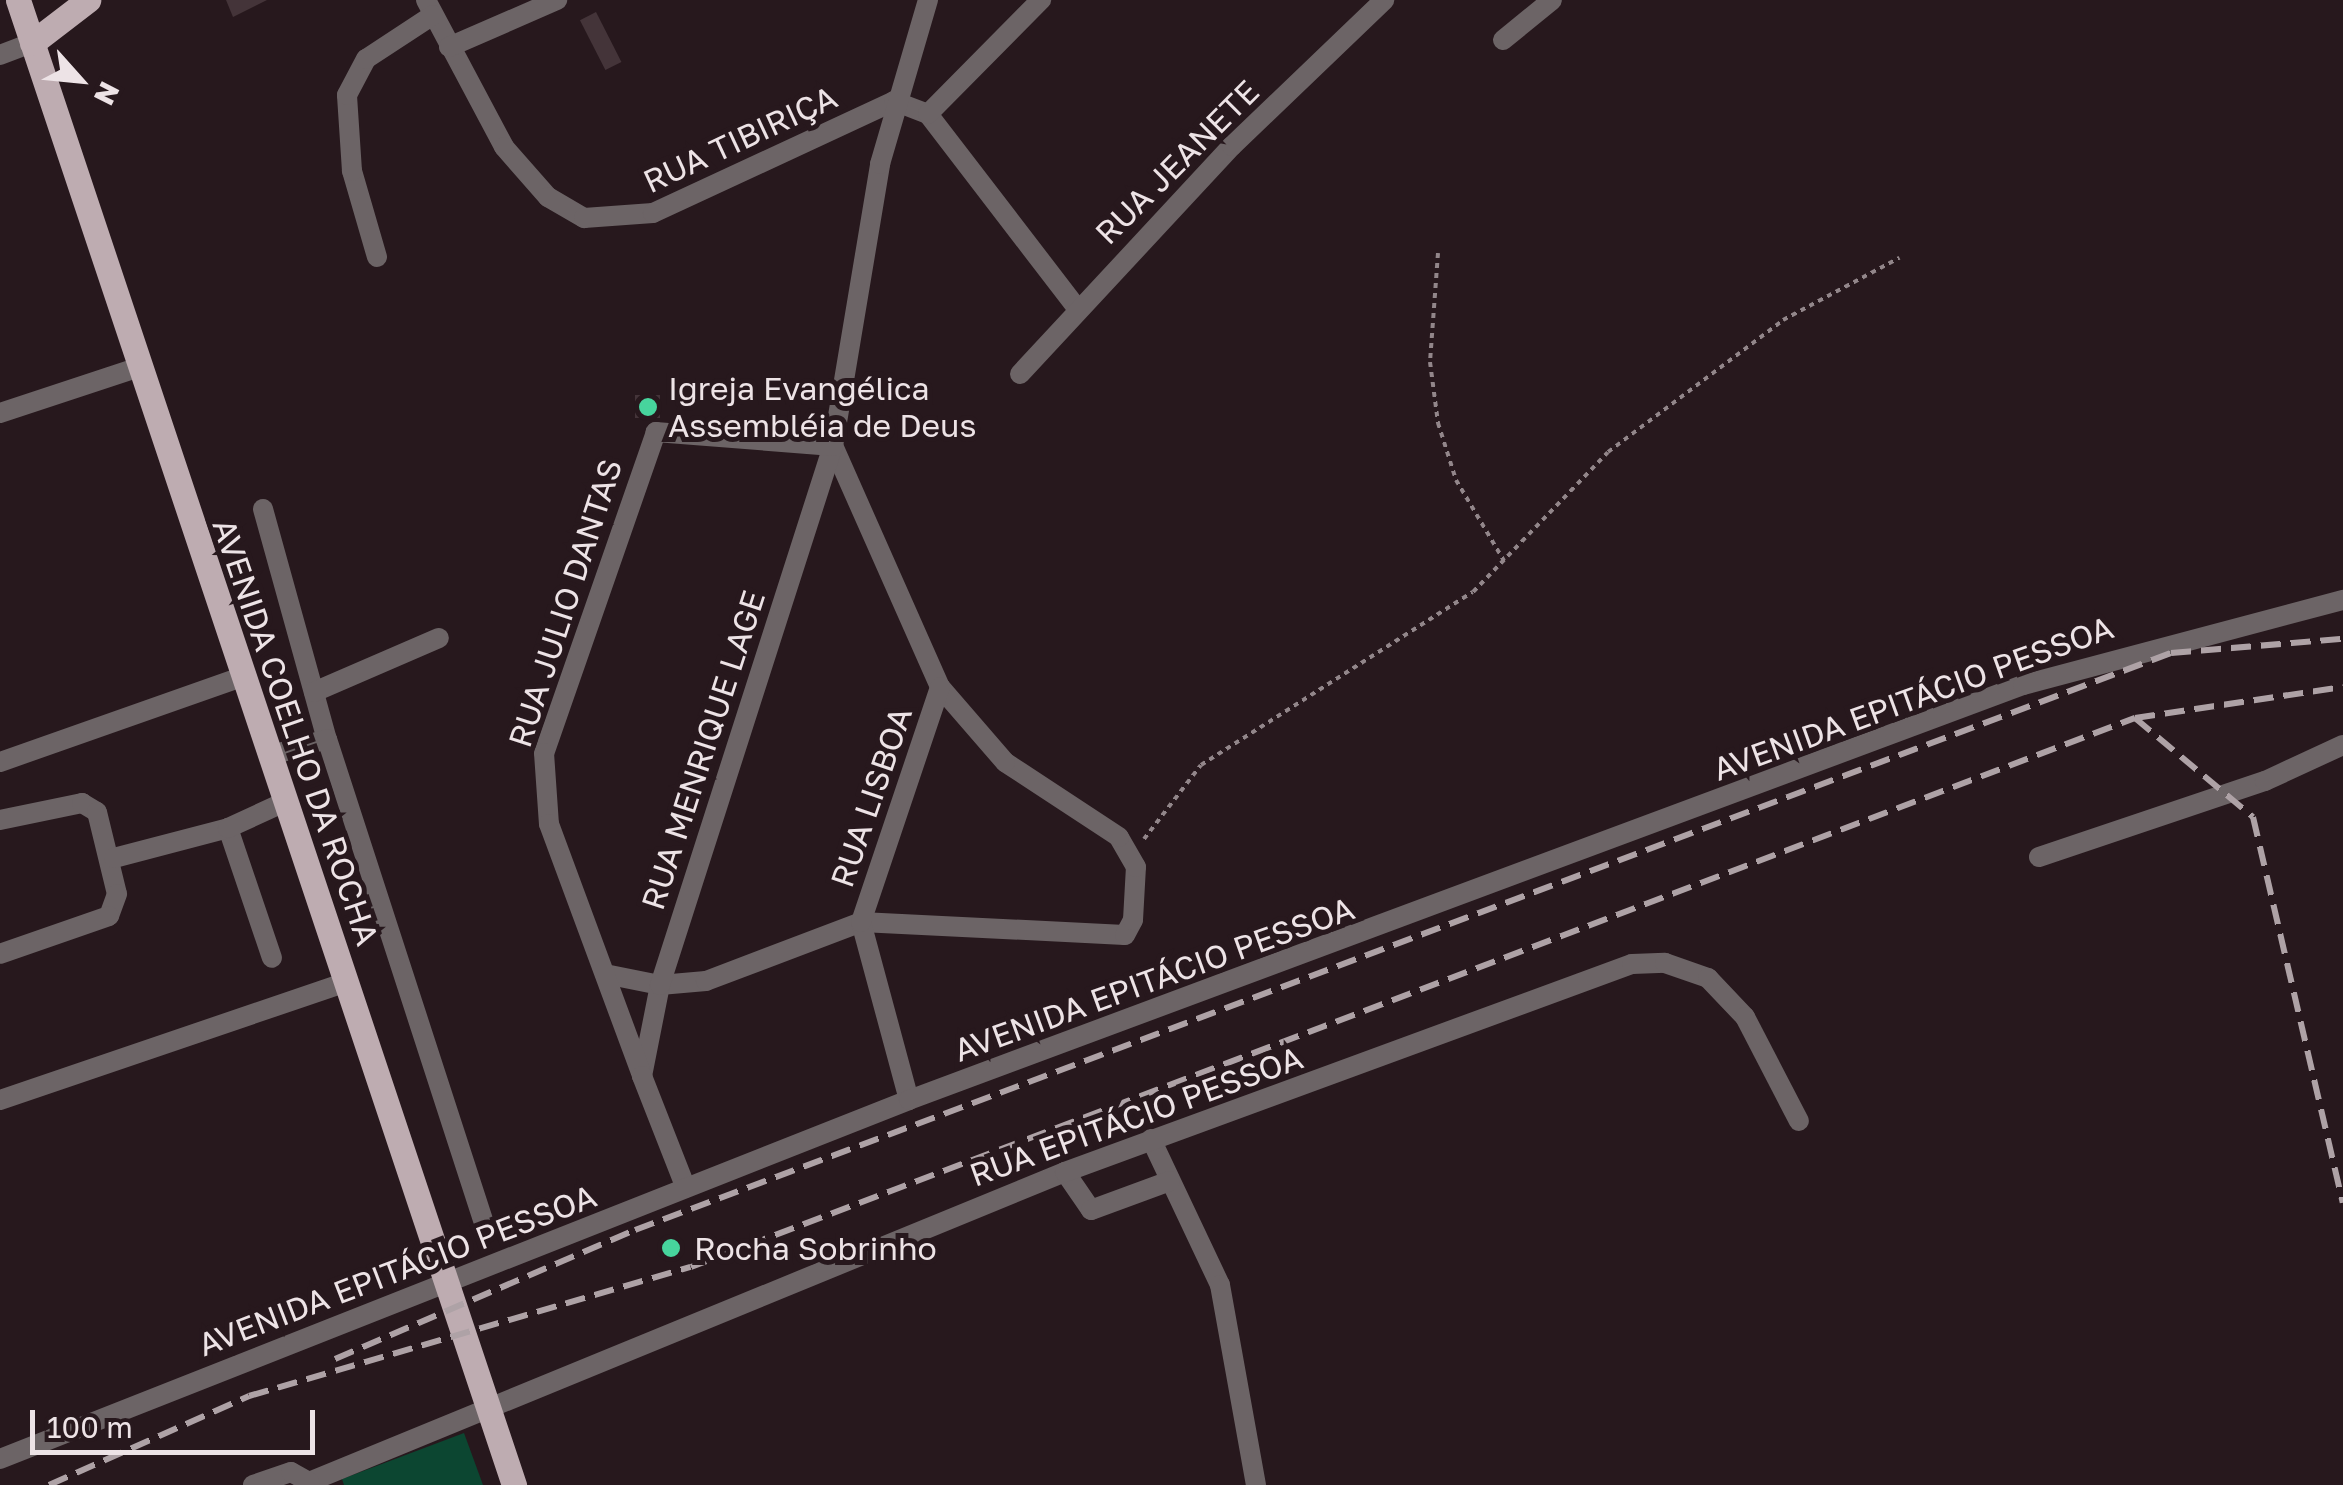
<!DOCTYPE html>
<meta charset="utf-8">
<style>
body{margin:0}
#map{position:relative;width:2343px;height:1485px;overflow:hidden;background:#27181d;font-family:"Golos Text",sans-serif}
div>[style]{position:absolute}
.green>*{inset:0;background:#0c4631}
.building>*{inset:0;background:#443439;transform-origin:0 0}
.path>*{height:4px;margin-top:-2px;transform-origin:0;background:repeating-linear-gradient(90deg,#92868a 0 5px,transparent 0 10px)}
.minor>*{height:20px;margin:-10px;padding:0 10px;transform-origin:10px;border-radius:10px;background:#6c6466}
.major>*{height:25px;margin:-12.5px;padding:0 12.5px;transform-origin:12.5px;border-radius:12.5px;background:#beacb1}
.rail>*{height:6px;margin-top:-3px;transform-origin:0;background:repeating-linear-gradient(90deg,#aea2a6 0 20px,transparent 0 30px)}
.dots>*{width:28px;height:28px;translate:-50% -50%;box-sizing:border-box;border:5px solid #27181d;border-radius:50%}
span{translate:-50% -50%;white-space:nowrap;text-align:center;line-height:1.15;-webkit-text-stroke:10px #27181d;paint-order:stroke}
.street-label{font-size:32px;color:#ede3e6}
.poi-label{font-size:32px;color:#ede3e6}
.left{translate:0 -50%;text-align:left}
.north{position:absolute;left:30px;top:30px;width:100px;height:100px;-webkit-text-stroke:8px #27181d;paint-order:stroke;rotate:117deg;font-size:28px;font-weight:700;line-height:40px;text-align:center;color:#ede3e6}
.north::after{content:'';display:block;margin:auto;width:35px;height:45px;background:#ede3e6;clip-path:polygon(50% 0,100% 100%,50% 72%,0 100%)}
.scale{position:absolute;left:30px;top:1410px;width:285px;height:45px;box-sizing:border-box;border:5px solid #ede3e6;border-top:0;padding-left:12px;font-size:30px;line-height:35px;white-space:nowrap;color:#ede3e6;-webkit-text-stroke:8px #27181d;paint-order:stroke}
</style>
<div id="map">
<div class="green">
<div style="clip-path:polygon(464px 1433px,483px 1485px,344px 1485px,342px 1479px)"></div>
</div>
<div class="building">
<div style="clip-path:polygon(226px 0,267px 0,233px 17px)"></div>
<div style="left:596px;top:12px;width:56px;height:18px;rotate:63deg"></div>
<div style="left:635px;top:395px;width:25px;height:23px"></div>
</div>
<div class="path">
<div style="left:1438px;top:253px;width:109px;rotate:94.2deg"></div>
<div style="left:1430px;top:362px;width:62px;rotate:82.5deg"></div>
<div style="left:1438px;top:423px;width:60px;rotate:72.5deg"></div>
<div style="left:1456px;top:480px;width:94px;rotate:59.3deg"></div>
<div style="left:1144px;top:839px;width:93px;rotate:-52.4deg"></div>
<div style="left:1201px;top:765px;width:322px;rotate:-32.5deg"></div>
<div style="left:1473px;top:592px;width:194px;rotate:-46deg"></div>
<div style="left:1608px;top:452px;width:219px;rotate:-37deg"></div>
<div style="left:1783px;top:320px;width:132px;rotate:-28.1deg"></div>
</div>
<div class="minor">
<div style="left:426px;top:0;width:166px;rotate:62deg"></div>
<div style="left:504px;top:147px;width:67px;rotate:48.7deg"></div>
<div style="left:548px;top:197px;width:42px;rotate:30.3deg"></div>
<div style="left:584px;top:218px;width:69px;rotate:-4.1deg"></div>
<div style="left:653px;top:213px;width:266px;rotate:-24.9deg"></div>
<div style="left:894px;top:101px;width:36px;rotate:21deg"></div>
<div style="left:928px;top:114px;width:243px;rotate:52.5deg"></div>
<div style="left:1503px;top:40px;width:63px;rotate:-39.2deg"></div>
<div style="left:449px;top:47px;width:118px;rotate:-23.5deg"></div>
<div style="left:0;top:55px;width:34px;rotate:-21deg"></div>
<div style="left:928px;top:114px;width:161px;rotate:-45.3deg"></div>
<div style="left:377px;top:257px;width:90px;rotate:-106.2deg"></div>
<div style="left:352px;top:171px;width:76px;rotate:-93.8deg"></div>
<div style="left:347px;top:95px;width:41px;rotate:-62.2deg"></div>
<div style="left:366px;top:59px;width:80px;rotate:-33.3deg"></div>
<div style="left:1020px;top:374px;width:311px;rotate:-47.1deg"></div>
<div style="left:1232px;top:146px;width:211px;rotate:-43.8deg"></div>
<div style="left:0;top:413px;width:146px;rotate:-18.3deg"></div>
<div style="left:263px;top:509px;width:239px;rotate:74.5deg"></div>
<div style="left:314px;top:692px;width:136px;rotate:-23.4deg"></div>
<div style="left:272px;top:755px;width:57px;rotate:-16.2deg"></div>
<div style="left:327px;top:739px;width:506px;rotate:72.03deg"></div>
<div style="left:0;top:762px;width:256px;rotate:-19.4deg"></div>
<div style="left:0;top:820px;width:84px;rotate:-11.7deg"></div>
<div style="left:82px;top:803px;width:17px;rotate:31deg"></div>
<div style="left:97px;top:812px;width:84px;rotate:76.3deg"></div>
<div style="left:117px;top:894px;width:23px;rotate:110deg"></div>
<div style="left:109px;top:916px;width:115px;rotate:160.8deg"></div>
<div style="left:228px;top:828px;width:137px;rotate:71.3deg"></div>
<div style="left:2039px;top:857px;width:238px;rotate:-18.6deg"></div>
<div style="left:2265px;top:781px;width:86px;rotate:-24.8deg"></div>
<div style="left:114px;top:858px;width:118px;rotate:-14.7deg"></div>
<div style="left:228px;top:828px;width:65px;rotate:-24.6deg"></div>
<div style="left:605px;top:974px;width:56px;rotate:11.3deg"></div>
<div style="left:660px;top:985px;width:46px;rotate:-5deg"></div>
<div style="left:706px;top:981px;width:166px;rotate:-20.8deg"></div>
<div style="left:861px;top:922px;width:264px;rotate:2.8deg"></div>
<div style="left:1125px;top:935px;width:17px;rotate:-62deg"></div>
<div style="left:1133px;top:920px;width:53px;rotate:-86.8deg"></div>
<div style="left:1136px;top:867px;width:34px;rotate:-120deg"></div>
<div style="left:1119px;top:837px;width:136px;rotate:-146.7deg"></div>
<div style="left:1005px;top:762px;width:99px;rotate:-130.9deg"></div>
<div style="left:940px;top:687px;width:264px;rotate:-113.9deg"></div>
<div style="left:833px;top:446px;width:286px;rotate:-80.5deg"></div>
<div style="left:880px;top:164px;width:171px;rotate:-73.7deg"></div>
<div style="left:642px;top:1076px;width:93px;rotate:-78.8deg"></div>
<div style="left:660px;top:985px;width:566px;rotate:-72.21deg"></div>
<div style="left:833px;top:446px;width:178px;rotate:-175.5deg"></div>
<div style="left:656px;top:432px;width:340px;rotate:109.2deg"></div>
<div style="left:544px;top:753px;width:71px;rotate:86deg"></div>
<div style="left:549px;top:824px;width:269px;rotate:69.7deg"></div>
<div style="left:642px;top:1076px;width:120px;rotate:68.6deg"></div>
<div style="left:0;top:1100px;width:367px;rotate:-18.8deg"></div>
<div style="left:909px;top:1100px;width:184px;rotate:-105.1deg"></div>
<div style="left:861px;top:922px;width:248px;rotate:-71.4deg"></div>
<div style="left:1151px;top:1139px;width:161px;rotate:64.7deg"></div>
<div style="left:1220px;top:1285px;width:203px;rotate:79.8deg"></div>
<div style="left:1065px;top:1172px;width:46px;rotate:55.6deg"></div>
<div style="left:1091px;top:1210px;width:84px;rotate:-20.2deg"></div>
<div style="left:0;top:1459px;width:977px;rotate:-21.55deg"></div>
<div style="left:909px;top:1100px;width:1189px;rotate:-20.43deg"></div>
<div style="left:2023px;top:685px;width:331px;rotate:-14.9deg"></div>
<div style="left:309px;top:1482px;width:817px;rotate:-22.3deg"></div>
<div style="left:1065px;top:1172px;width:604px;rotate:-20.15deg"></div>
<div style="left:1632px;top:964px;width:33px;rotate:-2deg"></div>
<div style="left:1665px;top:963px;width:46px;rotate:19.2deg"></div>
<div style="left:1708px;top:978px;width:54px;rotate:46.5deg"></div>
<div style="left:1745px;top:1017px;width:117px;rotate:62.6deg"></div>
<div style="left:253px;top:1485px;width:40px;rotate:-18.9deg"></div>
<div style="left:291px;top:1472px;width:21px;rotate:29deg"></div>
</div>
<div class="major">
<div style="left:18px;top:0;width:1566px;rotate:71.53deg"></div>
<div style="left:32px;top:43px;width:71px;rotate:-37.5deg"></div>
</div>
<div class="rail">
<div style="left:2135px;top:718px;width:154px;rotate:40deg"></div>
<div style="left:2253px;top:817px;width:396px;rotate:76.9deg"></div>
<div style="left:335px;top:1359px;width:327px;rotate:-23.3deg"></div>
<div style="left:635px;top:1230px;width:1641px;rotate:-20.59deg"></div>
<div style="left:2171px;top:653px;width:173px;rotate:-4.7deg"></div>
<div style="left:49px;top:1485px;width:219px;rotate:-24deg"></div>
<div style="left:249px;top:1396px;width:460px;rotate:-16.3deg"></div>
<div style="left:691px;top:1267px;width:1545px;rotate:-20.82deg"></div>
<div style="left:2135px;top:718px;width:210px;rotate:-8.5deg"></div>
</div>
<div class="dots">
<div style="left:648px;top:407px;background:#47d49d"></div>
<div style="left:671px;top:1248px;background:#47d49d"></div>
</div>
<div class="street-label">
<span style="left:740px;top:139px;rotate:-25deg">RUA TIBIRIÇA</span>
<span style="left:1177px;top:162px;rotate:-45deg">RUA JEANETE</span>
<span style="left:565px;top:603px;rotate:-72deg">RUA JULIO DANTAS</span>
<span style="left:1913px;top:698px;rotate:-20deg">AVENIDA EPITÁCIO PESSOA</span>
<span style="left:296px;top:732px;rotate:71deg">AVENIDA COELHO DA ROCHA</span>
<span style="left:703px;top:750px;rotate:-72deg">RUA MENRIQUE LAGE</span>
<span style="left:871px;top:797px;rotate:-71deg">RUA LISBOA</span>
<span style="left:1154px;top:979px;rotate:-20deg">AVENIDA EPITÁCIO PESSOA</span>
<span style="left:1136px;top:1116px;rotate:-20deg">RUA EPITÁCIO PESSOA</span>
<span style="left:397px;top:1270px;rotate:-21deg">AVENIDA EPITÁCIO PESSOA</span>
</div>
<div class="poi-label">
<span class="left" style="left:668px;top:407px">Igreja Evangélica<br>Assembléia de Deus</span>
<span class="left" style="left:694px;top:1248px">Rocha Sobrinho</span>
</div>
<div class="north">N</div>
<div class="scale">100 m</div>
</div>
